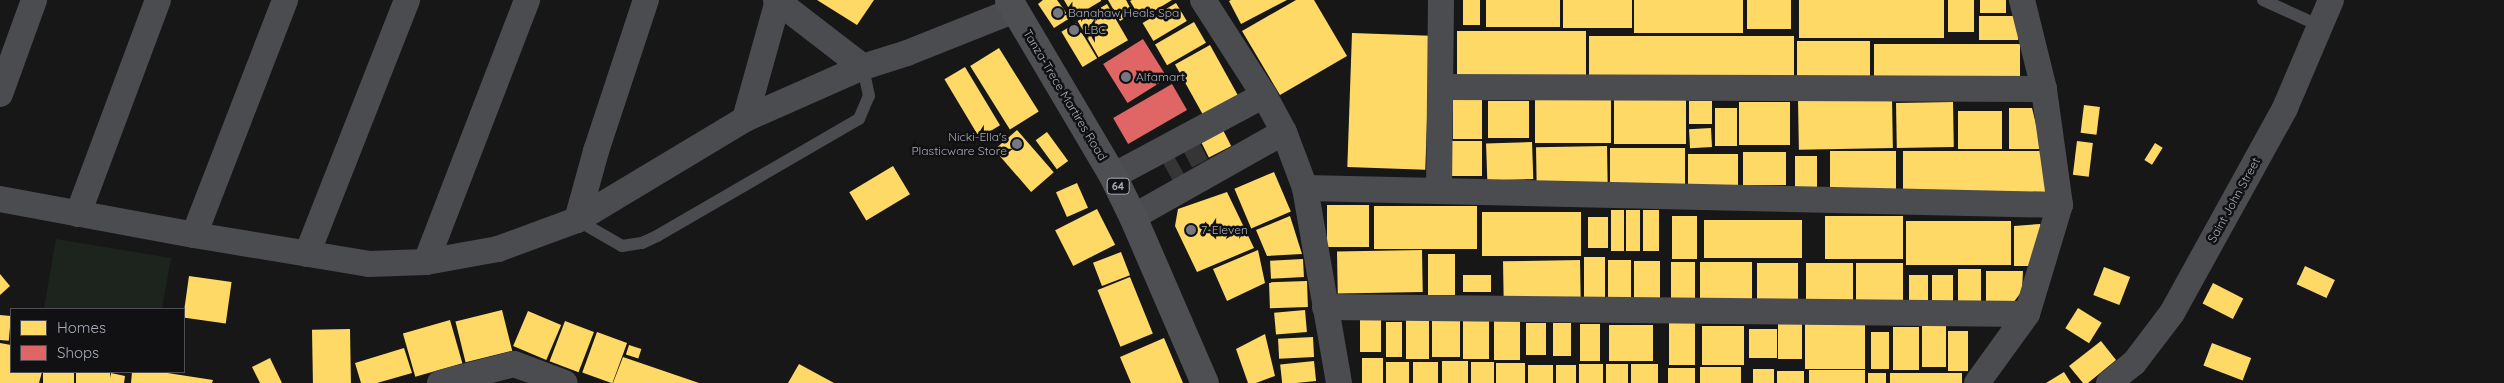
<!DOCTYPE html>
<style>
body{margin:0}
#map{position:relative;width:2504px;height:383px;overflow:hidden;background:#171717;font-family:Quicksand,sans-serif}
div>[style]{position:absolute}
.green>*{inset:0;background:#1d241e}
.homes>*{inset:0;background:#ffd966;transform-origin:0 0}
.shops>*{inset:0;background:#e06666;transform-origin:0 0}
.building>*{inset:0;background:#353536;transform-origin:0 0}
.service>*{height:12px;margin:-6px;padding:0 6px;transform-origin:6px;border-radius:6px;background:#4b4c50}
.minor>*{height:26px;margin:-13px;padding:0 13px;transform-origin:13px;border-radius:13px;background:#4b4c50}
.primary>*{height:28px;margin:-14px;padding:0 14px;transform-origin:14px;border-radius:14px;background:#4d4f52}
.dots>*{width:14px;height:14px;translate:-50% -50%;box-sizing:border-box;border:2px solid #111113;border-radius:50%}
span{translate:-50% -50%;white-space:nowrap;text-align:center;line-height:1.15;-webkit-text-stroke:5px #111113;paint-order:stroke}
.shield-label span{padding:1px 4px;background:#111113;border:1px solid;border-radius:4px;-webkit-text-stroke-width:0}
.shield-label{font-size:11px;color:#a8adb8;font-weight:700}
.poi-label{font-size:12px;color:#a8adb8}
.left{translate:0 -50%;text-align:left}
.right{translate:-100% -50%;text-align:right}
.street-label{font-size:12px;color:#a8adb8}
.legend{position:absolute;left:10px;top:308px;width:175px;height:65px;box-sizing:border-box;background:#111113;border:1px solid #4d4f55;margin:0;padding:6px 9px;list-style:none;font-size:15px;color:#a8adb8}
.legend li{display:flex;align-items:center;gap:10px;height:25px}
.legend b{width:25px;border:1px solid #4d4f55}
</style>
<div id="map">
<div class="green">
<div style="clip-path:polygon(56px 239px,171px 258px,162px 309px,44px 308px)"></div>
</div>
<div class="homes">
<div style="clip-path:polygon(817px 0,874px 0,857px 25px)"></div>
<div style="clip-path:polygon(1043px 0,1057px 0,1070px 18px,1054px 28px,1038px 4px)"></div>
<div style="clip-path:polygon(1064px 0,1101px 0,1101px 1px,1074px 17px)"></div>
<div style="clip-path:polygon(1108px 0,1126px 0,1133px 13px,1120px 21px)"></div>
<div style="clip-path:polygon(1132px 0,1172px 0,1141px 19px,1130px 1px)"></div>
<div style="clip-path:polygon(1231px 0,1287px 0,1241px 24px,1229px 1px)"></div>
<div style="clip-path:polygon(1296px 0,1314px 0,1347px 56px,1280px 95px,1242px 31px)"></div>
<div style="left:1463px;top:0;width:17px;height:25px"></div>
<div style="left:1486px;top:0;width:74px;height:27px"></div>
<div style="left:1563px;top:0;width:69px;height:28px"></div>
<div style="left:1634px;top:0;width:109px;height:33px"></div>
<div style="left:1747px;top:0;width:44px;height:29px"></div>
<div style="left:1799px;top:0;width:145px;height:38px"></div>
<div style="left:1948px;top:0;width:26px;height:32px"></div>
<div style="left:1980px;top:0;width:26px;height:13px"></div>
<div style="left:1176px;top:3px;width:21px;height:39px;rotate:59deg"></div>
<div style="left:1107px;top:4px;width:42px;height:34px;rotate:60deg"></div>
<div style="left:2018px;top:16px;width:24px;height:39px;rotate:90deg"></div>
<div style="left:1194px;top:22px;width:24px;height:45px;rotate:60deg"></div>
<div style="left:1076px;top:23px;width:41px;height:17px;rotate:59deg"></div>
<div style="left:1586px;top:31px;width:54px;height:129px;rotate:90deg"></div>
<div style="left:1352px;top:33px;width:78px;height:134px;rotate:2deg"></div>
<div style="left:1794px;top:36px;width:45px;height:205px;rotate:90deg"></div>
<div style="left:1870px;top:41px;width:42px;height:73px;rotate:90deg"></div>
<div style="left:2020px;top:44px;width:42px;height:146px;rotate:90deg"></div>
<div style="left:1210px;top:45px;width:60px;height:40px;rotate:61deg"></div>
<div style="left:999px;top:48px;width:75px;height:34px;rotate:58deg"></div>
<div style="left:965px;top:67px;width:68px;height:24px;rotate:59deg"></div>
<div style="left:1453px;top:97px;width:29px;height:42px"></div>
<div style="left:1611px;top:97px;width:46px;height:76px;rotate:90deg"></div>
<div style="left:1892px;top:98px;width:50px;height:94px;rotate:89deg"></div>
<div style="left:1614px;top:99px;width:72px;height:45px"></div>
<div style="left:1488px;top:101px;width:41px;height:37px"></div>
<div style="left:1689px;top:101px;width:23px;height:23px"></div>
<div style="left:1739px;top:102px;width:51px;height:43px"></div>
<div style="left:1953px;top:102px;width:45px;height:57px;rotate:89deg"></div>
<div style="left:2084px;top:105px;width:16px;height:28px;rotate:7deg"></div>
<div style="left:1715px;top:108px;width:22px;height:38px"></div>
<div style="clip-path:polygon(2009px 108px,2032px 108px,2042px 149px,2009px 149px)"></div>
<div style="left:1958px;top:111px;width:44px;height:38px"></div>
<div style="left:1711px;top:128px;width:19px;height:22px;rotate:87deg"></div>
<div style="left:1017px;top:130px;width:56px;height:30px;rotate:49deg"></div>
<div style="left:1223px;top:130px;width:18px;height:25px;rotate:63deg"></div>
<div style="left:1047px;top:132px;width:36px;height:14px;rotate:54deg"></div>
<div style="left:1482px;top:141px;width:35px;height:31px;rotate:90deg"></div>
<div style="left:2077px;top:141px;width:16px;height:34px;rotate:7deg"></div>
<div style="left:1532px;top:142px;width:37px;height:46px;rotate:88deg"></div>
<div style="left:2155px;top:143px;width:9px;height:20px;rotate:32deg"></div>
<div style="left:1607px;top:146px;width:41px;height:71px;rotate:89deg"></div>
<div style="left:1610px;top:148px;width:75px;height:37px"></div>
<div style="left:1830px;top:151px;width:66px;height:41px"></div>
<div style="left:2049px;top:151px;width:47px;height:146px;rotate:90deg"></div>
<div style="left:1743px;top:152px;width:43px;height:33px"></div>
<div style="left:1688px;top:154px;width:50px;height:31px"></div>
<div style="left:1795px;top:156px;width:22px;height:36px"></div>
<div style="left:893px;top:166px;width:33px;height:51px;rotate:59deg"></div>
<div style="left:1274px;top:172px;width:43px;height:43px;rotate:67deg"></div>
<div style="left:1077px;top:183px;width:27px;height:23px;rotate:66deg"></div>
<div style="clip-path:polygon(1227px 192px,1254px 248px,1197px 272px,1175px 226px,1178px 209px)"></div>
<div style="left:1327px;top:205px;width:42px;height:42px"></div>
<div style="left:1374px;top:206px;width:103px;height:43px"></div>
<div style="left:1097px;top:209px;width:40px;height:47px;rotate:63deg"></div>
<div style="left:1611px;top:210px;width:13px;height:41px"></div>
<div style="left:1626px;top:210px;width:14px;height:41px"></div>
<div style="left:1643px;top:210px;width:16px;height:41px"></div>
<div style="left:1482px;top:212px;width:99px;height:44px"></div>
<div style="clip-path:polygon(1290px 216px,1302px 254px,1267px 256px,1256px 230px)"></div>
<div style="left:1672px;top:216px;width:25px;height:43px"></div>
<div style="left:1903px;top:216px;width:43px;height:78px;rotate:90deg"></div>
<div style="left:1588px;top:217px;width:20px;height:31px"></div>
<div style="left:1802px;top:220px;width:38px;height:98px;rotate:90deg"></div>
<div style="left:2011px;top:221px;width:44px;height:105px;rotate:90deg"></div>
<div style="clip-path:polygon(2040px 224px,2046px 232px,2037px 266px,2014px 266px,2014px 226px)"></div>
<div style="clip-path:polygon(1258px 250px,1265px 283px,1227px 301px,1213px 269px)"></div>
<div style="left:1422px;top:250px;width:42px;height:85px;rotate:89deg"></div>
<div style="left:1121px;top:252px;width:25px;height:30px;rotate:69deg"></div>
<div style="left:1428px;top:254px;width:27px;height:41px"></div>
<div style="left:1584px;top:257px;width:21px;height:47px"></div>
<div style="left:1303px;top:259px;width:18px;height:33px;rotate:87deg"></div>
<div style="left:1580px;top:260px;width:43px;height:77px;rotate:89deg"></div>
<div style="left:1608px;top:260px;width:23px;height:46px"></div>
<div style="left:1634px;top:261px;width:26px;height:45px"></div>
<div style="left:1671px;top:262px;width:24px;height:40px"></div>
<div style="left:1700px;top:262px;width:52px;height:42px"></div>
<div style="left:1757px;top:263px;width:41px;height:40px"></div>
<div style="left:1806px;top:263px;width:47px;height:45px"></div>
<div style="left:1856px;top:263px;width:47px;height:42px"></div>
<div style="left:2305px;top:266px;width:33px;height:20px;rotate:25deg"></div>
<div style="left:2104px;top:267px;width:28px;height:30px;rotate:21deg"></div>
<div style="left:1981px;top:269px;width:43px;height:23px;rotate:90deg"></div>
<div style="clip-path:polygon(1986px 271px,2023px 271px,2022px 291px,2007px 311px,1986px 310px)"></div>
<div style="clip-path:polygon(0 274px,10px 286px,0 295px)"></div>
<div style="left:1491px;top:275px;width:17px;height:28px;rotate:90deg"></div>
<div style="left:1909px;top:275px;width:19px;height:30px"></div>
<div style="left:1953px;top:275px;width:32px;height:21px;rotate:90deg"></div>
<div style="left:189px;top:276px;width:43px;height:42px;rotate:8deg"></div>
<div style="left:1130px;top:277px;width:61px;height:35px;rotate:68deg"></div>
<div style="left:1307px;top:281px;width:26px;height:38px;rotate:88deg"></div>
<div style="left:2213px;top:283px;width:34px;height:23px;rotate:27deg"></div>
<div style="left:2078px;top:308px;width:28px;height:24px;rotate:32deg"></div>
<div style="left:502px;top:310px;width:42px;height:48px;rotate:76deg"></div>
<div style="left:1305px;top:310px;width:22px;height:31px;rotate:85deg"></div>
<div style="left:528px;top:311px;width:36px;height:38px;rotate:23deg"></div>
<div style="left:1432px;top:314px;width:28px;height:43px"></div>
<div style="left:0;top:315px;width:11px;height:25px;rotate:5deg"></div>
<div style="left:1463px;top:317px;width:26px;height:42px"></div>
<div style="left:1360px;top:318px;width:21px;height:34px"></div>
<div style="left:1494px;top:318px;width:26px;height:42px"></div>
<div style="left:450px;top:320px;width:45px;height:49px;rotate:74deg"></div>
<div style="left:1429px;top:320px;width:39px;height:23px;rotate:90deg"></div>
<div style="left:565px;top:321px;width:31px;height:43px;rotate:21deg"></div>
<div style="left:1386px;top:322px;width:16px;height:35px"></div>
<div style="left:1669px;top:322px;width:26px;height:43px"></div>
<div style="left:1526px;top:323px;width:20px;height:32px"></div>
<div style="left:1553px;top:323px;width:18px;height:33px"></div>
<div style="left:1805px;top:323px;width:60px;height:46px"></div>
<div style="left:1580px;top:324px;width:20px;height:37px"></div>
<div style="left:1778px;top:324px;width:24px;height:35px"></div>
<div style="left:1653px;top:325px;width:36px;height:44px;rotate:90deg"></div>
<div style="left:1744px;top:326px;width:39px;height:42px;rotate:90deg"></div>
<div style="left:1922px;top:326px;width:24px;height:41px"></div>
<div style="left:1893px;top:327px;width:26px;height:43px"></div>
<div style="left:350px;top:329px;width:54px;height:38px;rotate:89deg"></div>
<div style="left:1749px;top:329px;width:28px;height:29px"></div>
<div style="left:1948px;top:331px;width:20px;height:40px"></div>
<div style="left:597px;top:332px;width:32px;height:43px;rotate:20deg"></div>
<div style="left:1871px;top:332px;width:18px;height:37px"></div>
<div style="clip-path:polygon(1265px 334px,1275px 376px,1256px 383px,1248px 383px,1236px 349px)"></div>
<div style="left:1313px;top:337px;width:20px;height:35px;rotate:87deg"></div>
<div style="clip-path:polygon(1164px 338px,1183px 383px,1131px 383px,1120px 357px)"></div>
<div style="clip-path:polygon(2101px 341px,2116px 360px,2088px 383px,2083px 383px,2069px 366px)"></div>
<div style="clip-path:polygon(0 343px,11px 345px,11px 372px,42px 372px,39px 383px,0 383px)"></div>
<div style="left:2212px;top:343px;width:42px;height:24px;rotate:21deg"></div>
<div style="left:629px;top:345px;width:13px;height:10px;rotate:18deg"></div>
<div style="clip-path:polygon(404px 348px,412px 373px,377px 383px,361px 383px,355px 363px)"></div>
<div style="clip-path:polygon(623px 357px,699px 383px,613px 383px)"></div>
<div style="clip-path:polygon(270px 358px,282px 383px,260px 383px,252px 367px)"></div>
<div style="left:1383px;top:358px;width:25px;height:21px;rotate:90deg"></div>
<div style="left:1314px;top:361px;width:20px;height:34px;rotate:84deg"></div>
<div style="left:1442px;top:361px;width:26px;height:22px"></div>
<div style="left:1386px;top:362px;width:23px;height:21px"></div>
<div style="left:1413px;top:362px;width:25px;height:21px"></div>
<div style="left:1471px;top:362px;width:23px;height:21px"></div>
<div style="left:1496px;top:363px;width:29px;height:20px"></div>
<div style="clip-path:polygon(799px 364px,834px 383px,788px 383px)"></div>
<div style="left:1579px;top:364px;width:24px;height:19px"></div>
<div style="left:1606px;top:364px;width:22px;height:19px"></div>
<div style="left:1658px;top:364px;width:19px;height:27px;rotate:90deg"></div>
<div style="left:1528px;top:365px;width:25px;height:18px"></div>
<div style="left:1556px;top:365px;width:20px;height:18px"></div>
<div style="left:1741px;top:367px;width:16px;height:41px;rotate:90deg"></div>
<div style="left:1668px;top:368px;width:27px;height:15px"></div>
<div style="left:1753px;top:369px;width:21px;height:14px"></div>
<div style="left:1865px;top:370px;width:13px;height:56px;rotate:90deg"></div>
<div style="left:1777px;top:371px;width:27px;height:12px"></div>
<div style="left:43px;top:372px;width:31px;height:11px"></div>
<div style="left:76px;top:372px;width:34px;height:11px"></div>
<div style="clip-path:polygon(132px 372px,161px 372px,213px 380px,212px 383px,131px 383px)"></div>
<div style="clip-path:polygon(2064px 372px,2071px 383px,2046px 383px)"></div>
<div style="clip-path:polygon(111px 373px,125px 376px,124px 383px,109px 383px)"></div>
<div style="left:1868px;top:373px;width:18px;height:10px"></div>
<div style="left:1890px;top:373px;width:72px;height:10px"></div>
</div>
<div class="shops">
<div style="left:1143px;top:39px;width:46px;height:47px;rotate:58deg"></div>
<div style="left:1172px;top:84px;width:30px;height:68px;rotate:60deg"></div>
</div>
<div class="building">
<div style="left:1200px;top:144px;width:17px;height:18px;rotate:62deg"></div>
<div style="left:1174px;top:156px;width:23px;height:13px;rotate:61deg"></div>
</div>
<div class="service">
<div style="left:2263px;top:0;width:63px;rotate:24.5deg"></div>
<div style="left:577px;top:220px;width:52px;rotate:30deg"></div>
<div style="left:622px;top:246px;width:20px;rotate:-9deg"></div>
<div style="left:642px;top:243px;width:17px;rotate:-25deg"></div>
<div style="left:657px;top:236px;width:233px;rotate:-30.1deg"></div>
<div style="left:859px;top:119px;width:25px;rotate:-67deg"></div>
<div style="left:869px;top:96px;width:30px;rotate:-102deg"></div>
</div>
<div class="minor">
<div style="left:776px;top:0;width:110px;rotate:37.6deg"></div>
<div style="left:1203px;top:0;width:113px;rotate:57.3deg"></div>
<div style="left:1264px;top:95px;width:42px;rotate:61.6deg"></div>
<div style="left:1284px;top:132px;width:60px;rotate:69.4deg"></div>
<div style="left:1305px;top:188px;width:198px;rotate:80.1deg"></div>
<div style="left:1441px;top:87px;width:603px;rotate:0.19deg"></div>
<div style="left:0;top:94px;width:100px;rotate:-70.1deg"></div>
<div style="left:745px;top:119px;width:123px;rotate:-74.4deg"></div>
<div style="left:1113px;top:176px;width:171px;rotate:-28.2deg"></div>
<div style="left:1305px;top:188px;width:755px;rotate:1.29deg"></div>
<div style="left:1439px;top:190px;width:190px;rotate:-89.4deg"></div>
<div style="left:0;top:199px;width:197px;rotate:10.5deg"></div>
<div style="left:194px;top:235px;width:177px;rotate:9.4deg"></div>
<div style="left:369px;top:264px;width:57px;rotate:-2deg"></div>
<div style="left:426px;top:262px;width:73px;rotate:-10.2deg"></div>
<div style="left:498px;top:249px;width:84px;rotate:-20.2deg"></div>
<div style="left:577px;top:220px;width:196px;rotate:-31deg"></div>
<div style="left:745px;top:119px;width:129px;rotate:-23.8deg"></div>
<div style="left:863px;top:67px;width:46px;rotate:-17.7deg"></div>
<div style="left:907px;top:53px;width:116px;rotate:-21.7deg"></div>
<div style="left:78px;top:214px;width:228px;rotate:-69.5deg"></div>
<div style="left:1133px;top:217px;width:173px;rotate:-29.4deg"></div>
<div style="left:577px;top:220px;width:72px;rotate:-74.6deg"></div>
<div style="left:596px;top:151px;width:159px;rotate:-71.7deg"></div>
<div style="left:194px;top:235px;width:252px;rotate:-68.8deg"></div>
<div style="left:307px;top:254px;width:273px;rotate:-68.5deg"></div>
<div style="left:426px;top:262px;width:281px;rotate:-68.9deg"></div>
<div style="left:1325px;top:307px;width:702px;rotate:0.57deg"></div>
<div style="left:440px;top:383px;width:76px;rotate:-14.4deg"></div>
<div style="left:514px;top:364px;width:54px;rotate:20.4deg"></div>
<div style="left:1977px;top:383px;width:85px;rotate:-54.1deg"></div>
<div style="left:2027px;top:314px;width:114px;rotate:-73.2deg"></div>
<div style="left:2060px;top:205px;width:117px;rotate:-97.9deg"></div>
<div style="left:2044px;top:89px;width:92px;rotate:-103.9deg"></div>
<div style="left:2109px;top:383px;width:32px;rotate:-39deg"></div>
<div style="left:2134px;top:363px;width:63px;rotate:-52.8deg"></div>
<div style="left:2172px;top:313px;width:234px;rotate:-61.1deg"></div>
<div style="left:2285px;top:108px;width:117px;rotate:-66.9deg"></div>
</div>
<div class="primary">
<div style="left:1009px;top:0;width:204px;rotate:59.4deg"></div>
<div style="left:1113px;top:176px;width:46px;rotate:64deg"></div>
<div style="left:1133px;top:217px;width:181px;rotate:66.6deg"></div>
</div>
<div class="dots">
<div style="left:1058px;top:13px;background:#757880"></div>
<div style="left:1074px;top:30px;background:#757880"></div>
<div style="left:1126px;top:77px;background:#757880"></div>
<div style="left:1017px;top:144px;background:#757880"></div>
<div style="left:1191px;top:230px;background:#757880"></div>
</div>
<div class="shield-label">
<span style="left:1118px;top:186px">64</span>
</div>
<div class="poi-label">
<span class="left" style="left:1068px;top:13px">Banahaw Heals Spa</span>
<span class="left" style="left:1084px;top:30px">LBC</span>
<span class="left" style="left:1136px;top:77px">Alfamart</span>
<span class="right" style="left:1007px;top:144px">Nicki-Ella's<br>Plasticware Store</span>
<span class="left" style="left:1201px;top:230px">7-Eleven</span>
</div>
<div class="street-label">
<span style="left:1065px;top:95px;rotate:59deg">Tanza-Trece Martires Road</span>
<span style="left:2234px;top:200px;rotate:-61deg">Saint John Street</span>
</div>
<ul class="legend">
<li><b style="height:14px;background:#ffd966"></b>Homes</li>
<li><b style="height:14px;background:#e06666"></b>Shops</li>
</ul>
</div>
